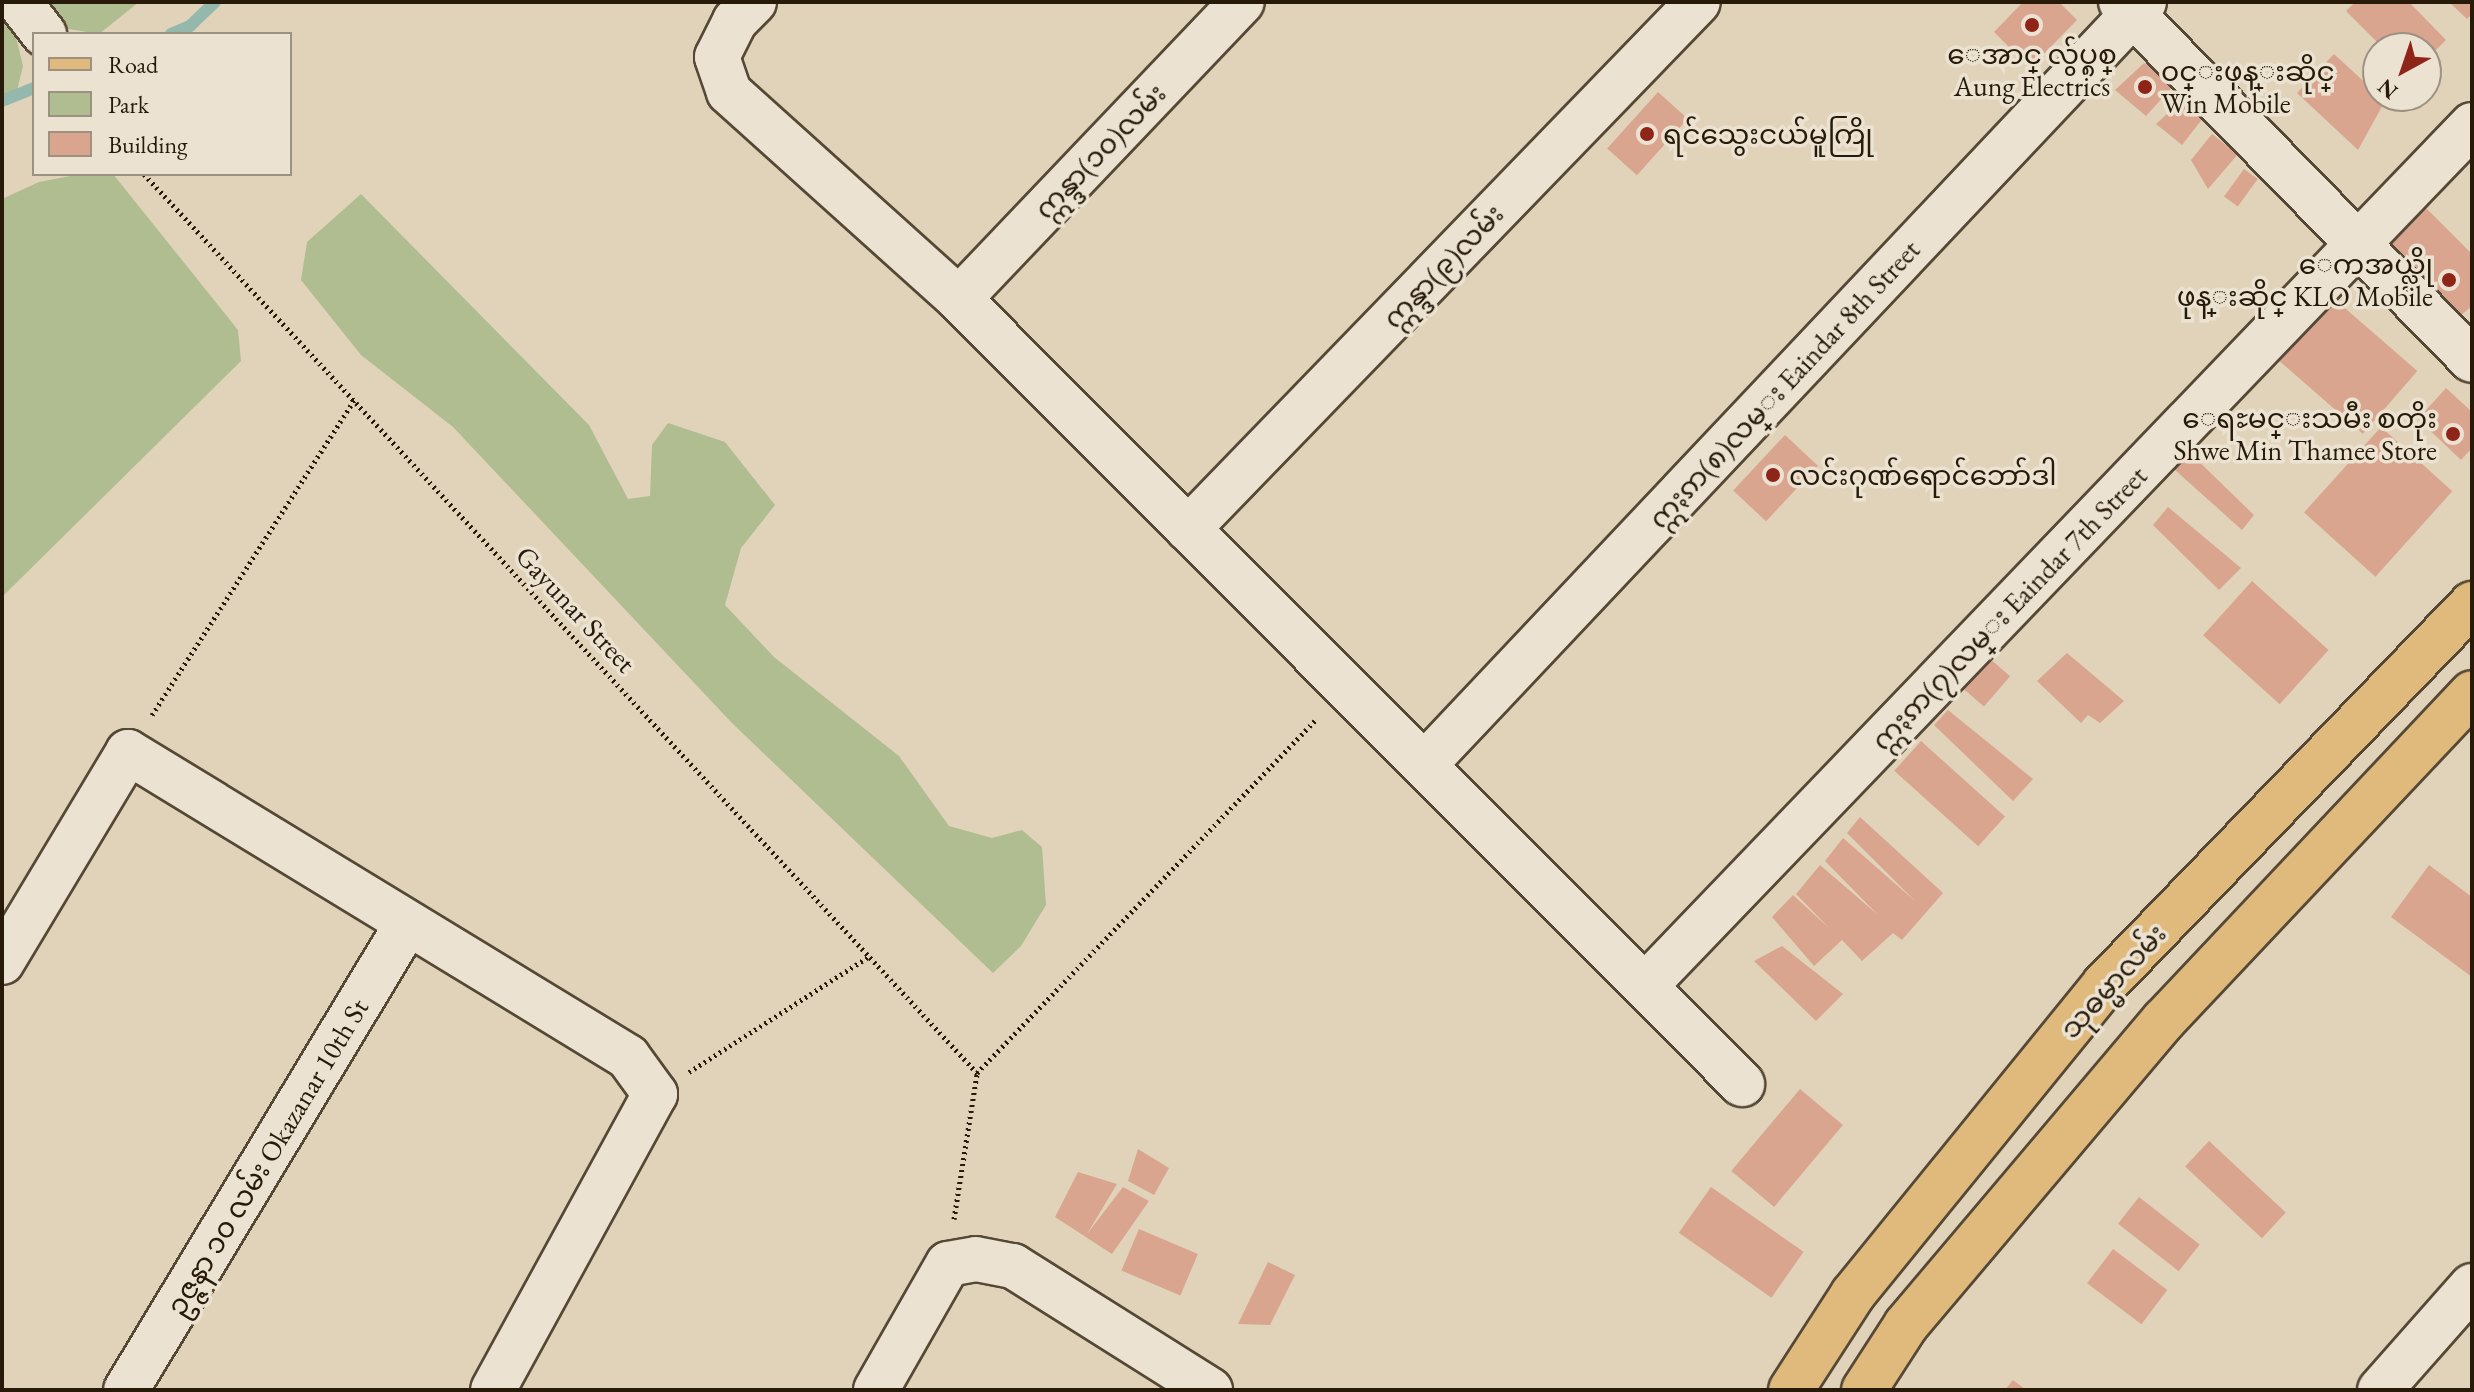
<!DOCTYPE html>
<meta charset="utf-8">
<style>
body{margin:0}
#map{position:relative;width:2474px;height:1392px;overflow:hidden;background:#e0d3b9;font-family:"EB Garamond","Noto Sans Myanmar",serif}
div>[style]{position:absolute}
.green>*{inset:0;background:#b0bd91}
.stream>*{height:12px;margin:-6px;padding:0 6px;transform-origin:6px;border-radius:6px;background:#94b8ac}
.building>*{inset:0;background:#daa58f;transform-origin:0 0}
.path>*{height:5px;margin-top:-2.5px;transform-origin:0;background:repeating-linear-gradient(90deg,#271a09 0 2px,transparent 0 6px)}
.roads{filter:drop-shadow(2px 0 #554835) drop-shadow(-2px 0 #554835) drop-shadow(0 2px #554835) drop-shadow(0 -2px #554835)}
.minor>*{height:44px;margin:-22px;padding:0 22px;transform-origin:22px;border-radius:22px;background:#ebe2d2}
.primary>*{height:44px;margin:-22px;padding:0 22px;transform-origin:22px;border-radius:22px;background:#e0ba7c}
.dots>*{width:22px;height:22px;translate:-50% -50%;box-sizing:border-box;border:4px solid #ebe2d2;border-radius:50%}
span{translate:-50% -50%;white-space:nowrap;text-align:center;line-height:1.15;-webkit-text-stroke:7px #ebe2d2;paint-order:stroke}
.poi-label{font-size:28px;color:#271a09}
.left{translate:0 -50%;text-align:left}
.right{translate:-100% -50%;text-align:right}
.street-label{font-size:28px;color:#271a09}
.frame{position:absolute;inset:0;border:4px solid #271a09;pointer-events:none}
.legend{position:absolute;left:32px;top:32px;width:260px;height:144px;box-sizing:border-box;background:#ebe2d2;border:2px solid #9d9282;margin:0;padding:10px 14px;list-style:none;font-size:24px;color:#271a09}
.legend li{display:flex;align-items:center;gap:16px;height:40px}
.legend b{width:40px;border:2px solid #9d9282}
.north{position:absolute;left:2362px;top:32px;width:80px;height:80px;box-sizing:border-box;background:#ebe2d2;border:2px solid #9d9282;border-radius:50%;rotate:220deg;font-size:22px;font-weight:700;line-height:32px;text-align:center;color:#271a09}
.north::after{content:'';display:block;margin:auto;width:28px;height:36px;background:#8f2418;clip-path:polygon(50% 0,100% 100%,50% 72%,0 100%)}
</style>
<div id="map">
<div class="green">
<div style="clip-path:polygon(44px 2px,139px 2px,99px 34px,63px 28px)"></div>
<div style="clip-path:polygon(2px 8px,13px 24px,23px 66px,15px 99px,2px 104px)"></div>
<div style="clip-path:polygon(81px 174px,113px 174px,238px 330px,241px 361px,2px 597px,2px 199px,39px 182px)"></div>
<div style="clip-path:polygon(361px 194px,589px 425px,628px 499px,650px 496px,652px 445px,668px 423px,725px 442px,775px 505px,741px 548px,725px 605px,774px 657px,899px 756px,949px 826px,992px 838px,1022px 830px,1042px 847px,1046px 905px,1021px 946px,993px 973px,732px 723px,453px 427px,361px 355px,301px 280px,307px 242px)"></div>
</div>
<div class="stream">
<div style="left:171px;top:34px;width:21px;rotate:-23deg"></div>
<div style="left:190px;top:26px;width:35px;rotate:-44deg"></div>
<div style="left:2px;top:101px;width:35px;rotate:-22deg"></div>
</div>
<div class="building">
<div style="clip-path:polygon(2023px 2px,2059px 2px,2077px 20px,2030px 68px,1994px 32px)"></div>
<div style="clip-path:polygon(2355px 2px,2409px 2px,2446px 40px,2426px 60px,2426px 48px,2383px 48px,2346px 11px)"></div>
<div style="clip-path:polygon(2449px 2px,2472px 2px,2472px 14px,2467px 19px)"></div>
<div style="clip-path:polygon(2334px 54px,2385px 101px,2358px 150px,2297px 93px)"></div>
<div style="clip-path:polygon(2144px 63px,2175px 84px,2146px 116px,2115px 90px)"></div>
<div style="left:1658px;top:92px;width:40px;height:76px;rotate:42deg"></div>
<div style="clip-path:polygon(2181px 101px,2203px 118px,2182px 145px,2156px 124px)"></div>
<div style="clip-path:polygon(2212px 134px,2238px 154px,2208px 189px,2191px 160px)"></div>
<div style="left:2244px;top:169px;width:17px;height:34px;rotate:36deg"></div>
<div style="clip-path:polygon(2415px 197px,2472px 254px,2472px 306px,2460px 316px,2380px 232px)"></div>
<div style="left:2323px;top:289px;width:125px;height:83px;rotate:41deg"></div>
<div style="clip-path:polygon(2446px 388px,2472px 412px,2472px 448px,2461px 460px,2418px 419px)"></div>
<div style="left:2381px;top:427px;width:96px;height:115px;rotate:42deg"></div>
<div style="left:1785px;top:435px;width:45px;height:76px;rotate:43deg"></div>
<div style="clip-path:polygon(2190px 453px,2254px 515px,2242px 530px,2175px 470px)"></div>
<div style="clip-path:polygon(2168px 507px,2241px 568px,2219px 590px,2153px 525px)"></div>
<div style="left:2252px;top:581px;width:103px;height:73px;rotate:42deg"></div>
<div style="clip-path:polygon(2067px 653px,2124px 701px,2100px 723px,2088px 715px,2081px 723px,2037px 681px)"></div>
<div style="left:1989px;top:658px;width:28px;height:40px;rotate:41deg"></div>
<div style="clip-path:polygon(1948px 710px,2033px 779px,2013px 801px,1934px 725px)"></div>
<div style="left:1921px;top:741px;width:113px;height:40px;rotate:42deg"></div>
<div style="clip-path:polygon(1860px 817px,1943px 893px,1902px 940px,1893px 933px,1862px 961px,1842px 940px,1814px 966px,1772px 917px,1793px 895px,1829px 928px,1796px 894px,1820px 865px,1877px 914px,1825px 861px,1843px 838px,1915px 901px,1847px 833px)"></div>
<div style="clip-path:polygon(2429px 865px,2472px 897px,2472px 977px,2391px 917px)"></div>
<div style="clip-path:polygon(1782px 946px,1843px 994px,1816px 1021px,1754px 961px)"></div>
<div style="left:1800px;top:1089px;width:56px;height:107px;rotate:40deg"></div>
<div style="left:2209px;top:1141px;width:105px;height:35px;rotate:43deg"></div>
<div style="clip-path:polygon(1138px 1149px,1169px 1168px,1154px 1195px,1128px 1181px)"></div>
<div style="clip-path:polygon(1078px 1172px,1117px 1184px,1087px 1234px,1123px 1187px,1149px 1201px,1112px 1254px,1055px 1217px)"></div>
<div style="left:1711px;top:1187px;width:113px;height:56px;rotate:35deg"></div>
<div style="left:2139px;top:1197px;width:77px;height:34px;rotate:38deg"></div>
<div style="left:1139px;top:1229px;width:64px;height:45px;rotate:23deg"></div>
<div style="left:2113px;top:1249px;width:68px;height:43px;rotate:37deg"></div>
<div style="clip-path:polygon(1268px 1262px,1295px 1275px,1270px 1325px,1238px 1324px)"></div>
<div style="clip-path:polygon(2013px 1380px,2026px 1390px,2005px 1390px)"></div>
</div>
<div class="path">
<div style="left:144px;top:174px;width:1226px;rotate:47.18deg"></div>
<div style="left:152px;top:715px;width:376px;rotate:-57.3deg"></div>
<div style="left:689px;top:1072px;width:215px;rotate:-32.7deg"></div>
<div style="left:954px;top:1219px;width:148px;rotate:-81deg"></div>
<div style="left:977px;top:1073px;width:490px;rotate:-46.2deg"></div>
</div>
<div class="roads">
<div class="minor">
<div style="left:19px;top:2px;width:41px;rotate:52deg"></div>
<div style="left:754px;top:2px;width:27px;rotate:135deg"></div>
<div style="left:735px;top:21px;width:40px;rotate:116.6deg"></div>
<div style="left:717px;top:57px;width:37px;rotate:71deg"></div>
<div style="left:729px;top:92px;width:309px;rotate:42deg"></div>
<div style="left:959px;top:299px;width:1109px;rotate:45.07deg"></div>
<div style="left:2121px;top:2px;width:501px;rotate:45.57deg"></div>
<div style="left:959px;top:299px;width:410px;rotate:-46.4deg"></div>
<div style="left:1188px;top:529px;width:733px;rotate:-45.94deg"></div>
<div style="left:1424px;top:765px;width:1049px;rotate:-46.66deg"></div>
<div style="left:2px;top:962px;width:245px;rotate:-59deg"></div>
<div style="left:128px;top:752px;width:586px;rotate:31.38deg"></div>
<div style="left:628px;top:1057px;width:46px;rotate:53.9deg"></div>
<div style="left:655px;top:1094px;width:337px;rotate:118.7deg"></div>
<div style="left:1645px;top:986px;width:1194px;rotate:-46.15deg"></div>
<div style="left:126px;top:1390px;width:544px;rotate:-58.91deg"></div>
<div style="left:876px;top:1390px;width:145px;rotate:-60.3deg"></div>
<div style="left:948px;top:1264px;width:28px;rotate:-10deg"></div>
<div style="left:976px;top:1259px;width:38px;rotate:11deg"></div>
<div style="left:1013px;top:1266px;width:233px;rotate:32.2deg"></div>
<div style="left:2380px;top:1390px;width:139px;rotate:-48.5deg"></div>
</div>
<div class="primary">
<div style="left:1791px;top:1390px;width:114px;rotate:-57.1deg"></div>
<div style="left:1853px;top:1294px;width:398px;rotate:-50.9deg"></div>
<div style="left:2104px;top:985px;width:530px;rotate:-45.99deg"></div>
<div style="left:1864px;top:1390px;width:77px;rotate:-57.1deg"></div>
<div style="left:1906px;top:1325px;width:399px;rotate:-49.8deg"></div>
<div style="left:2164px;top:1020px;width:449px;rotate:-46.7deg"></div>
</div>
</div>
<div class="dots">
<div style="left:2032px;top:25px;background:#8f2418"></div>
<div style="left:2145px;top:87px;background:#8f2418"></div>
<div style="left:1647px;top:134px;background:#8f2418"></div>
<div style="left:2449px;top:280px;background:#8f2418"></div>
<div style="left:2453px;top:434px;background:#8f2418"></div>
<div style="left:1773px;top:475px;background:#8f2418"></div>
</div>
<div class="poi-label">
<span style="left:2032px;top:70px">ေအာင္ လ်ွပ္စစ္<br>Aung Electrics</span>
<span class="left" style="left:2161px;top:87px">၀င္းဖုန္းဆိုင္<br>Win Mobile</span>
<span class="left" style="left:1663px;top:134px">ရင်သွေးငယ်မူကြို</span>
<span class="right" style="left:2433px;top:280px">ေကအယ္လ္အို<br>ဖုန္းဆိုင္ KLO Mobile</span>
<span class="right" style="left:2437px;top:434px">ေရႊမင္းသမီး စတိုး<br>Shwe Min Thamee Store</span>
<span class="left" style="left:1789px;top:475px">လင်းဂုဏ်ရောင်ဘော်ဒါ</span>
</div>
<div class="street-label">
<span style="left:1100px;top:151px;rotate:-46deg">ဣန္ဒာ(၁၀)လမ်း</span>
<span style="left:1443px;top:266px;rotate:-46deg">ဣန္ဒာ(၉)လမ်း</span>
<span style="left:1784px;top:384px;rotate:-47deg">ဣႏၵာ(၈)လမ္း Eaindar 8th Street</span>
<span style="left:2009px;top:608px;rotate:-46deg">ဣႏၵာ(၇)လမ္း Eaindar 7th Street</span>
<span style="left:576px;top:609px;rotate:47deg">Gayunar Street</span>
<span style="left:2113px;top:981px;rotate:-48deg">သုဓမ္မာလမ်း</span>
<span style="left:267px;top:1157px;rotate:-59deg">ဥဇ္ဇနာ ၁၀ လမ်း Okazanar 10th St</span>
</div>
<div class="frame"></div>
<ul class="legend">
<li><b style="height:10px;background:#e0ba7c"></b>Road</li>
<li><b style="height:22px;background:#b0bd91"></b>Park</li>
<li><b style="height:22px;background:#daa58f"></b>Building</li>
</ul>
<div class="north">N</div>
</div>
